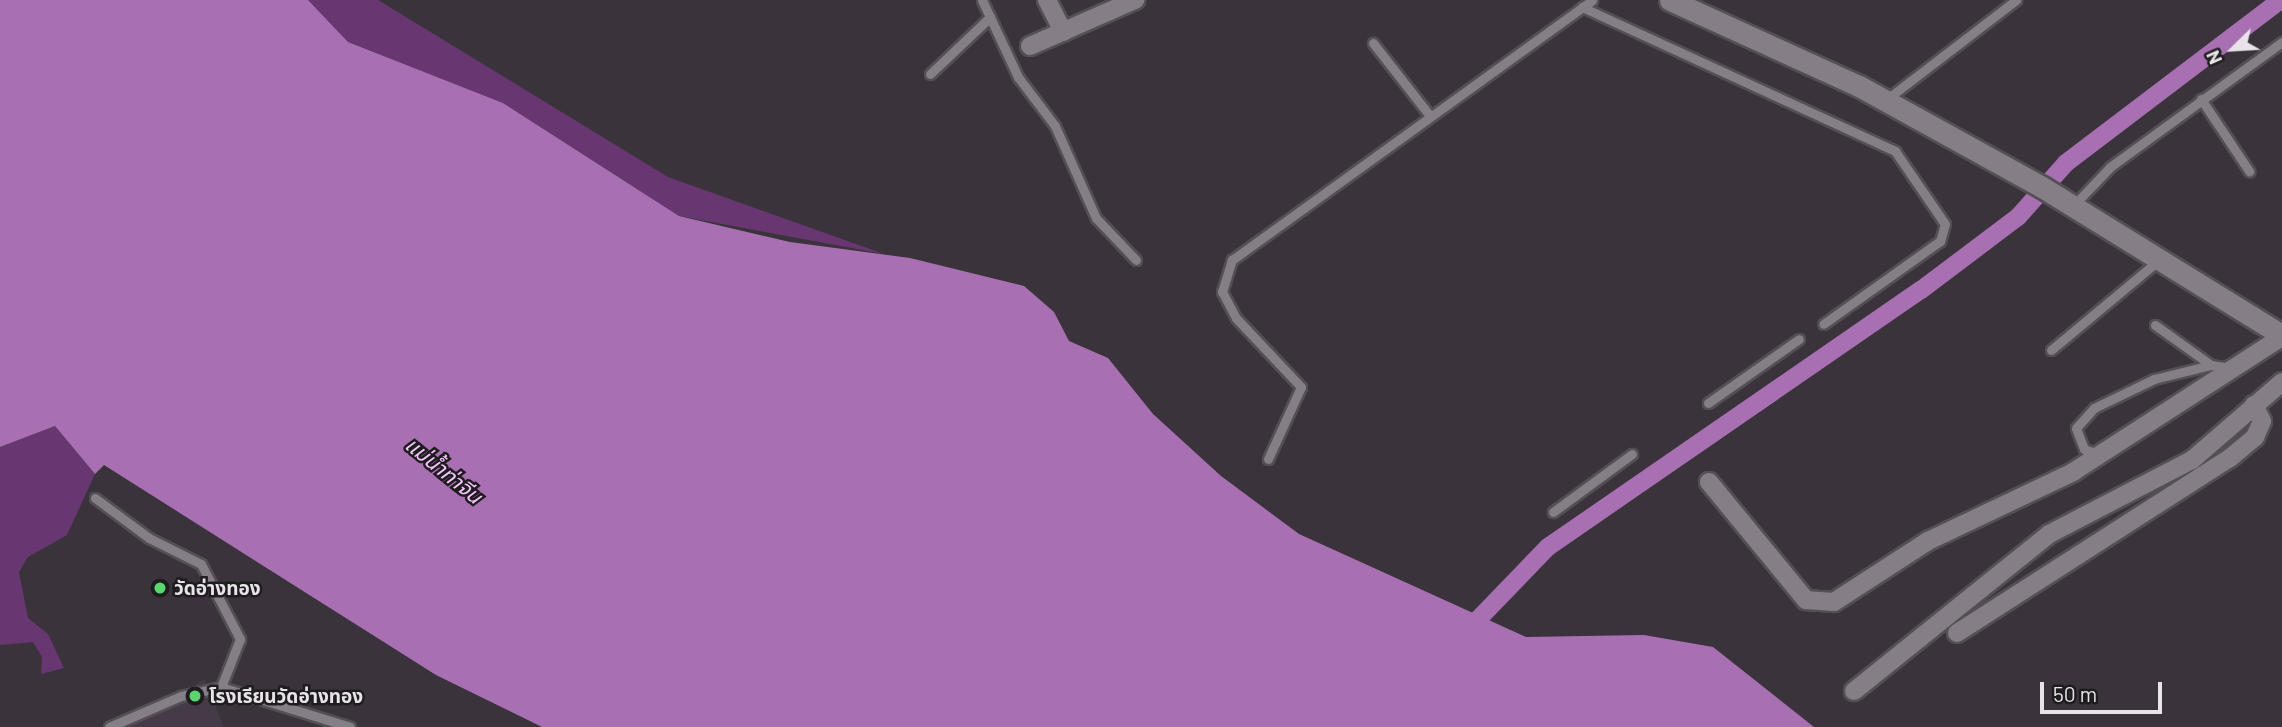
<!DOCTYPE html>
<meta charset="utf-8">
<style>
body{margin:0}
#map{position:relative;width:2282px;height:727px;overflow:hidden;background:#3a333b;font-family:Barlow,"Noto Sans Thai",sans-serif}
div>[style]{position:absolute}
.built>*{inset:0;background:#453a47}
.green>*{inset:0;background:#683671}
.water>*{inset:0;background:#a870b2}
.canal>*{height:18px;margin:-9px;padding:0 9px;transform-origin:9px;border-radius:9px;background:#a870b2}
.roads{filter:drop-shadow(2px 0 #544f55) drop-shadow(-2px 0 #544f55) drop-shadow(0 2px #544f55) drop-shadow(0 -2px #544f55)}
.service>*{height:9px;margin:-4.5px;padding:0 4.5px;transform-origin:4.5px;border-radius:4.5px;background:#857e87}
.minor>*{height:18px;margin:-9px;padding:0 9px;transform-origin:9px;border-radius:9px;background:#857e87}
.secondary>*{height:21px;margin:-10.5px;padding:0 10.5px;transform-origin:10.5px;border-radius:10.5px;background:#857e87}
.dots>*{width:19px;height:19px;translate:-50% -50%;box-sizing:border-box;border:4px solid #1f1c20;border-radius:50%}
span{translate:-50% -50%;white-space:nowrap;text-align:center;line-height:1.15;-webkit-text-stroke:5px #1f1c20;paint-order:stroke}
.poi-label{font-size:19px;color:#e7e3e8;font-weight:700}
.left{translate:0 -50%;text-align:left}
.water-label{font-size:21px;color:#f4c7fc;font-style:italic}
.north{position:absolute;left:2198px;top:14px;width:70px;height:70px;-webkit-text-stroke:5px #1f1c20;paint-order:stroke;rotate:246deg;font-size:19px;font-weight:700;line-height:28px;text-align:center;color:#e7e3e8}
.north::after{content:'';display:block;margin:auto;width:24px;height:32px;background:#e7e3e8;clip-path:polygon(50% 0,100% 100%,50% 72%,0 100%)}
.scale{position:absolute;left:2040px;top:682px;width:122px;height:32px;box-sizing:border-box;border:4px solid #e7e3e8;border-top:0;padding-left:9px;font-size:21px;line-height:24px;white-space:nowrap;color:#e7e3e8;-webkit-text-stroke:5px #1f1c20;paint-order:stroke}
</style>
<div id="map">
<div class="built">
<div style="clip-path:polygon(204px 679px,224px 727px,112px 727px,153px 713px)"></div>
</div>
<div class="green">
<div style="clip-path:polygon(308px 0,378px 0,668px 177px,884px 254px,679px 216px,503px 103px,348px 42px)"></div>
<div style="clip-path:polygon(55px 426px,95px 474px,67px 535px,28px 557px,19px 572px,28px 618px,48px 634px,64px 668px,41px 674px,42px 657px,33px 642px,0 645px,0 447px)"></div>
</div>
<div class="water">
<div style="clip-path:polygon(0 0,308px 0,348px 42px,503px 103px,679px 216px,790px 242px,910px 258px,1024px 286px,1054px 312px,1069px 341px,1108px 358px,1153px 414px,1221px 476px,1299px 534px,1526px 637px,1644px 635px,1713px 647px,1814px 727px,542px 727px,436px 675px,104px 465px,95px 474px,55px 426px,0 447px)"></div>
</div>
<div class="canal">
<div style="left:1462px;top:636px;width:124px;rotate:-46deg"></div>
<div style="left:1548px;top:547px;width:453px;rotate:-34.6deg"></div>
<div style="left:1921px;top:290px;width:121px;rotate:-37deg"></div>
<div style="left:2018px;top:217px;width:72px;rotate:-48.4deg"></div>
<div style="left:2066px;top:163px;width:270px;rotate:-37.2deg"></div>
</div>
<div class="roads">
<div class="service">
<div style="left:982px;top:0;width:85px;rotate:64.9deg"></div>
<div style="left:1018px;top:77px;width:61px;rotate:52.9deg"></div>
<div style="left:1055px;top:126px;width:101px;rotate:66deg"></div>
<div style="left:1096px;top:218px;width:58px;rotate:46.4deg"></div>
<div style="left:1582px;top:7px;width:345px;rotate:24.7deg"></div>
<div style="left:1895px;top:151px;width:88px;rotate:55.6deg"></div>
<div style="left:1945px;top:224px;width:18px;rotate:106deg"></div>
<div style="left:1940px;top:241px;width:143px;rotate:144.6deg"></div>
<div style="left:1373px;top:43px;width:93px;rotate:52deg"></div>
<div style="left:930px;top:74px;width:83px;rotate:-43.5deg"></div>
<div style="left:1887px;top:99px;width:163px;rotate:-37.5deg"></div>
<div style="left:2201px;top:99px;width:87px;rotate:56.3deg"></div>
<div style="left:2074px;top:205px;width:52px;rotate:-46.5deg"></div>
<div style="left:2110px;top:167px;width:213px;rotate:-36deg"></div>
<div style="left:2155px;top:325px;width:69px;rotate:35.5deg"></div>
<div style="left:2051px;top:350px;width:141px;rotate:-39.8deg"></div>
<div style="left:1708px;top:403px;width:111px;rotate:-35.1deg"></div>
<div style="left:2098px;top:454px;width:15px;rotate:-160deg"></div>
<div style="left:2084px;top:449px;width:22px;rotate:-111deg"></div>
<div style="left:2076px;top:428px;width:27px;rotate:-48deg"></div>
<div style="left:2094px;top:408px;width:67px;rotate:-25.8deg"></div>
<div style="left:2154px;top:379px;width:59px;rotate:-13.8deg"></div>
<div style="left:2211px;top:365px;width:18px;rotate:9deg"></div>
<div style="left:1268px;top:459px;width:79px;rotate:-65.4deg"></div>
<div style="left:1301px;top:387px;width:95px;rotate:-133.3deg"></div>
<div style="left:1236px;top:318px;width:30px;rotate:-118deg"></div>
<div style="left:1222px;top:292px;width:34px;rotate:-73deg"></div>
<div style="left:1232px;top:260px;width:444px;rotate:-35.8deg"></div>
<div style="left:95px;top:498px;width:67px;rotate:36.5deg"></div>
<div style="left:149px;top:538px;width:58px;rotate:26.6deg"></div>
<div style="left:201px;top:564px;width:85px;rotate:62.5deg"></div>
<div style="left:240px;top:639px;width:52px;rotate:111.6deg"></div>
<div style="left:1553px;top:512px;width:98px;rotate:-36.3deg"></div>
<div style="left:109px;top:727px;width:78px;rotate:-23.3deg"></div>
<div style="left:181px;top:696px;width:41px;rotate:-12.7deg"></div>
<div style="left:221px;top:687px;width:135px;rotate:17.2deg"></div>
</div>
<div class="minor">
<div style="left:1047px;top:0;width:36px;rotate:63deg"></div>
<div style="left:1030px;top:46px;width:115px;rotate:-23.7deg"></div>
<div style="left:1709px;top:482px;width:153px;rotate:50.6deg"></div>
<div style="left:1806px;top:600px;width:28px;rotate:4deg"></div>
<div style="left:1834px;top:602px;width:112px;rotate:-33deg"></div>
<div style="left:1928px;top:541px;width:161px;rotate:-25.4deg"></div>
<div style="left:2073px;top:472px;width:249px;rotate:-32.9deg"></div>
<div style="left:1957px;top:633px;width:324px;rotate:-32.7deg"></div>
<div style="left:2230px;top:458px;width:33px;rotate:-40deg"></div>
<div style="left:2255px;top:437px;width:17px;rotate:-66deg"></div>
<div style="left:2262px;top:421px;width:18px;rotate:-117deg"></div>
<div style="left:1854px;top:691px;width:250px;rotate:-38.8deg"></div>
<div style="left:2049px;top:534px;width:161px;rotate:-27.4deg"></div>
<div style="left:2192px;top:460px;width:119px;rotate:-40.9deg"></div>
</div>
<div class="secondary">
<div style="left:1670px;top:0;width:208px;rotate:24.5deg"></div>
<div style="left:1859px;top:86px;width:209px;rotate:28.9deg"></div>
<div style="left:2042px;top:187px;width:282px;rotate:31.7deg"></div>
</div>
</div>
<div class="dots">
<div style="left:160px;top:588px;background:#5bd56e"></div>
<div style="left:195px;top:696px;background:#5bd56e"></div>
</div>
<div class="poi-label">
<span class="left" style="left:174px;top:588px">วัดอ่างทอง</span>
<span class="left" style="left:209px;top:696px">โรงเรียนวัดอ่างทอง</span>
</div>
<div class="water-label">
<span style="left:444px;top:470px;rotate:39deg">แม่น้ำท่าจีน</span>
</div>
<div class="north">N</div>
<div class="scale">50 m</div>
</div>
